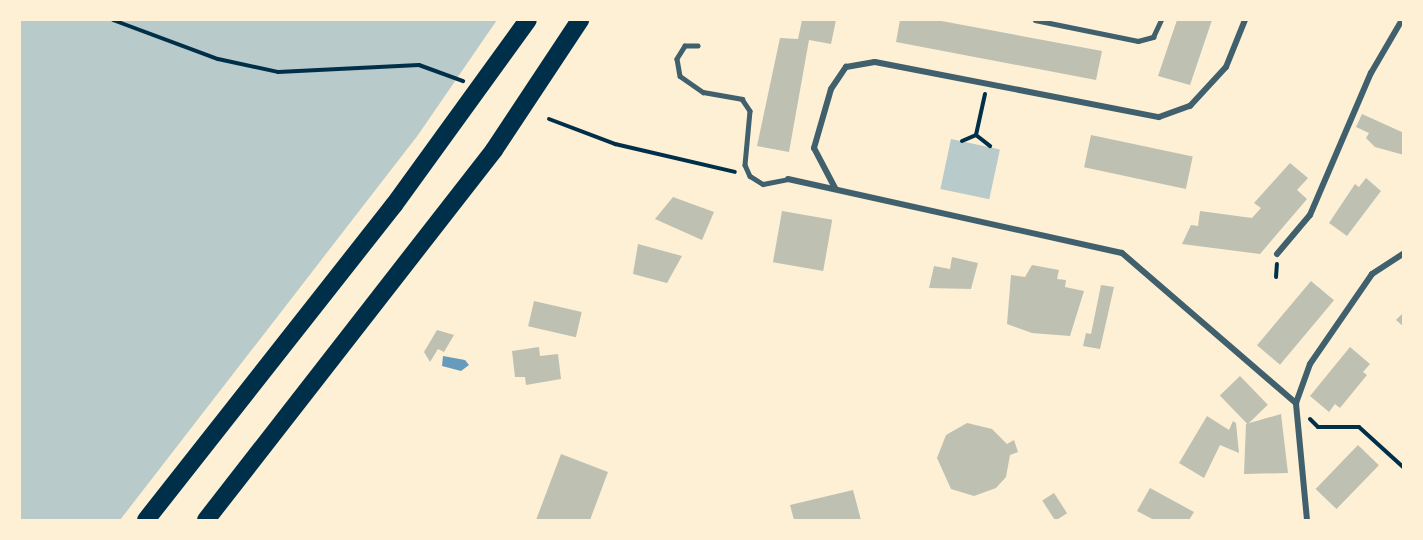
<!DOCTYPE html>
<style>
body{margin:0}
#map{position:relative;width:1423px;height:540px;overflow:hidden;background:#fdf0d5;font-family:"IBM Plex Sans",sans-serif}
div>[style]{position:absolute}
.green>*{inset:0;background:#b9caca;transform-origin:0 0}
.water>*{inset:0;background:#669bbc}
.building>*{inset:0;background:#bec0b2;transform-origin:0 0}
.path>*{height:4px;margin:-2px;padding:0 2px;transform-origin:2px;border-radius:2px;background:#003049}
.service>*{height:4.5px;margin:-2.25px;padding:0 2.25px;transform-origin:2.25px;border-radius:2.25px;background:#3f606c}
.minor>*{height:6px;margin:-3px;padding:0 3px;transform-origin:3px;border-radius:3px;background:#3f606c}
.motorway>*{height:18px;margin:-9px;padding:0 9px;transform-origin:9px;border-radius:9px;background:#003049}
span{translate:-50% -50%;white-space:nowrap;text-align:center;line-height:1.15;-webkit-text-stroke:6px #fdf0d5;paint-order:stroke}
.frame{position:absolute;inset:0;border:21px solid #fdf0d5;pointer-events:none}
</style>
<div id="map">
<div class="green">
<div style="clip-path:polygon(20px 20px,497px 20px,418px 135px,120px 520px,20px 520px)"></div>
<div style="left:951px;top:139px;width:50px;height:51px;rotate:12deg"></div>
</div>
<div class="water">
<div style="clip-path:polygon(443px 356px,465px 360px,469px 365px,461px 371px,442px 366px)"></div>
</div>
<div class="building">
<div style="clip-path:polygon(802px 20px,836px 20px,831px 44px,809px 40px,789px 152px,757px 146px,780px 38px,798px 39px)"></div>
<div style="clip-path:polygon(900px 20px,936px 20px,1102px 51px,1096px 80px,896px 42px)"></div>
<div style="clip-path:polygon(1177px 20px,1212px 20px,1190px 85px,1158px 76px)"></div>
<div style="clip-path:polygon(1362px 114px,1404px 133px,1404px 155px,1375px 147px,1366px 138px,1369px 133px,1356px 127px)"></div>
<div style="left:1091px;top:135px;width:104px;height:33px;rotate:12deg"></div>
<div style="clip-path:polygon(1290px 163px,1308px 178px,1297px 190px,1307px 199px,1260px 254px,1182px 244px,1191px 225px,1198px 226px,1200px 211px,1252px 218px,1261px 208px,1254px 203px)"></div>
<div style="clip-path:polygon(1366px 178px,1381px 191px,1347px 236px,1329px 223px,1355px 184px,1359px 187px)"></div>
<div style="clip-path:polygon(673px 197px,714px 212px,702px 240px,655px 219px)"></div>
<div style="left:782px;top:211px;width:51px;height:52px;rotate:10deg"></div>
<div style="clip-path:polygon(638px 244px,682px 256px,667px 283px,633px 274px)"></div>
<div style="clip-path:polygon(952px 257px,978px 263px,971px 289px,929px 288px,934px 266px,950px 269px)"></div>
<div style="clip-path:polygon(1032px 265px,1059px 270px,1057px 279px,1066px 280px,1065px 287px,1084px 291px,1070px 336px,1032px 333px,1007px 324px,1011px 275px,1025px 277px)"></div>
<div style="left:1311px;top:281px;width:30px;height:84px;rotate:40deg"></div>
<div style="clip-path:polygon(1101px 285px,1114px 287px,1100px 349px,1083px 346px,1086px 333px,1091px 334px)"></div>
<div style="left:534px;top:301px;width:49px;height:26px;rotate:13deg"></div>
<div style="clip-path:polygon(1404px 312px,1404px 327px,1396px 320px)"></div>
<div style="clip-path:polygon(437px 330px,454px 335px,444px 352px,438px 349px,430px 362px,424px 352px)"></div>
<div style="clip-path:polygon(539px 347px,540px 356px,558px 354px,561px 379px,526px 385px,525px 377px,515px 377px,512px 351px)"></div>
<div style="clip-path:polygon(1350px 347px,1370px 364px,1363px 372px,1367px 375px,1340px 408px,1335px 404px,1329px 412px,1310px 396px)"></div>
<div style="left:1240px;top:376px;width:40px;height:28px;rotate:46deg"></div>
<div style="clip-path:polygon(1281px 414px,1288px 473px,1244px 474px,1246px 424px)"></div>
<div style="clip-path:polygon(1207px 416px,1229px 430px,1233px 421px,1236px 423px,1239px 453px,1220px 445px,1204px 478px,1179px 463px)"></div>
<div style="clip-path:polygon(967px 423px,992px 429px,1007px 444px,1014px 440px,1018px 452px,1010px 455px,1006px 477px,996px 488px,974px 496px,951px 489px,937px 458px,946px 435px)"></div>
<div style="left:1358px;top:445px;width:29px;height:61px;rotate:44deg"></div>
<div style="clip-path:polygon(561px 454px,608px 472px,590px 520px,536px 520px)"></div>
<div style="clip-path:polygon(1150px 488px,1194px 512px,1189px 520px,1154px 520px,1137px 511px)"></div>
<div style="clip-path:polygon(853px 490px,861px 520px,794px 520px,790px 505px)"></div>
<div style="left:1054px;top:493px;width:24px;height:14px;rotate:57deg"></div>
</div>
<div class="path">
<div style="left:113px;top:20px;width:112px;rotate:20.4deg"></div>
<div style="left:218px;top:59px;width:61px;rotate:12.2deg"></div>
<div style="left:278px;top:72px;width:141px;rotate:-2.8deg"></div>
<div style="left:419px;top:65px;width:47px;rotate:20deg"></div>
<div style="left:985px;top:94px;width:42px;rotate:102.4deg"></div>
<div style="left:976px;top:135px;width:18px;rotate:38deg"></div>
<div style="left:549px;top:119px;width:71px;rotate:20.7deg"></div>
<div style="left:615px;top:144px;width:123px;rotate:13.1deg"></div>
<div style="left:962px;top:141px;width:15px;rotate:-23deg"></div>
<div style="left:1276px;top:277px;width:13px;rotate:-86deg"></div>
<div style="left:1310px;top:419px;width:11px;rotate:45deg"></div>
<div style="left:1318px;top:427px;width:41px"></div>
<div style="left:1359px;top:427px;width:61px;rotate:42.3deg"></div>
</div>
<div class="service">
<div style="left:1035px;top:20px;width:105px;rotate:11.5deg"></div>
<div style="left:1138px;top:41px;width:16px;rotate:-15deg"></div>
<div style="left:1153px;top:37px;width:19px;rotate:-65deg"></div>
<div style="left:698px;top:46px;width:13px;rotate:180deg"></div>
<div style="left:685px;top:46px;width:15px;rotate:122deg"></div>
<div style="left:677px;top:59px;width:17px;rotate:80deg"></div>
<div style="left:680px;top:76px;width:28px;rotate:35deg"></div>
<div style="left:703px;top:92px;width:40px;rotate:10deg"></div>
<div style="left:742px;top:99px;width:14px;rotate:56deg"></div>
<div style="left:750px;top:111px;width:54px;rotate:95.3deg"></div>
<div style="left:745px;top:165px;width:12px;rotate:66deg"></div>
<div style="left:750px;top:176px;width:15px;rotate:32deg"></div>
<div style="left:763px;top:184px;width:25px;rotate:-11deg"></div>
</div>
<div class="minor">
<div style="left:788px;top:179px;width:342px;rotate:12.5deg"></div>
<div style="left:1122px;top:253px;width:230px;rotate:40.8deg"></div>
<div style="left:835px;top:188px;width:45px;rotate:-117.7deg"></div>
<div style="left:814px;top:148px;width:61px;rotate:-73.9deg"></div>
<div style="left:831px;top:89px;width:27px;rotate:-56deg"></div>
<div style="left:846px;top:67px;width:29px;rotate:-10deg"></div>
<div style="left:875px;top:62px;width:289px;rotate:11deg"></div>
<div style="left:1159px;top:117px;width:33px;rotate:-20deg"></div>
<div style="left:1190px;top:106px;width:53px;rotate:-47.3deg"></div>
<div style="left:1226px;top:67px;width:51px;rotate:-68deg"></div>
<div style="left:1277px;top:254px;width:51px;rotate:-49.8deg"></div>
<div style="left:1310px;top:215px;width:155px;rotate:-66.8deg"></div>
<div style="left:1371px;top:73px;width:61px;rotate:-59.7deg"></div>
<div style="left:1307px;top:520px;width:118px;rotate:-95.4deg"></div>
<div style="left:1296px;top:403px;width:41px;rotate:-70.3deg"></div>
<div style="left:1310px;top:364px;width:109px;rotate:-55.4deg"></div>
<div style="left:1372px;top:274px;width:38px;rotate:-33deg"></div>
</div>
<div class="motorway">
<div style="left:146px;top:520px;width:401px;rotate:-51.8deg"></div>
<div style="left:394px;top:205px;width:228px;rotate:-54.1deg"></div>
<div style="left:206px;top:520px;width:469px;rotate:-52.1deg"></div>
<div style="left:494px;top:150px;width:156px;rotate:-56.5deg"></div>
</div>
<div class="frame"></div>
</div>
